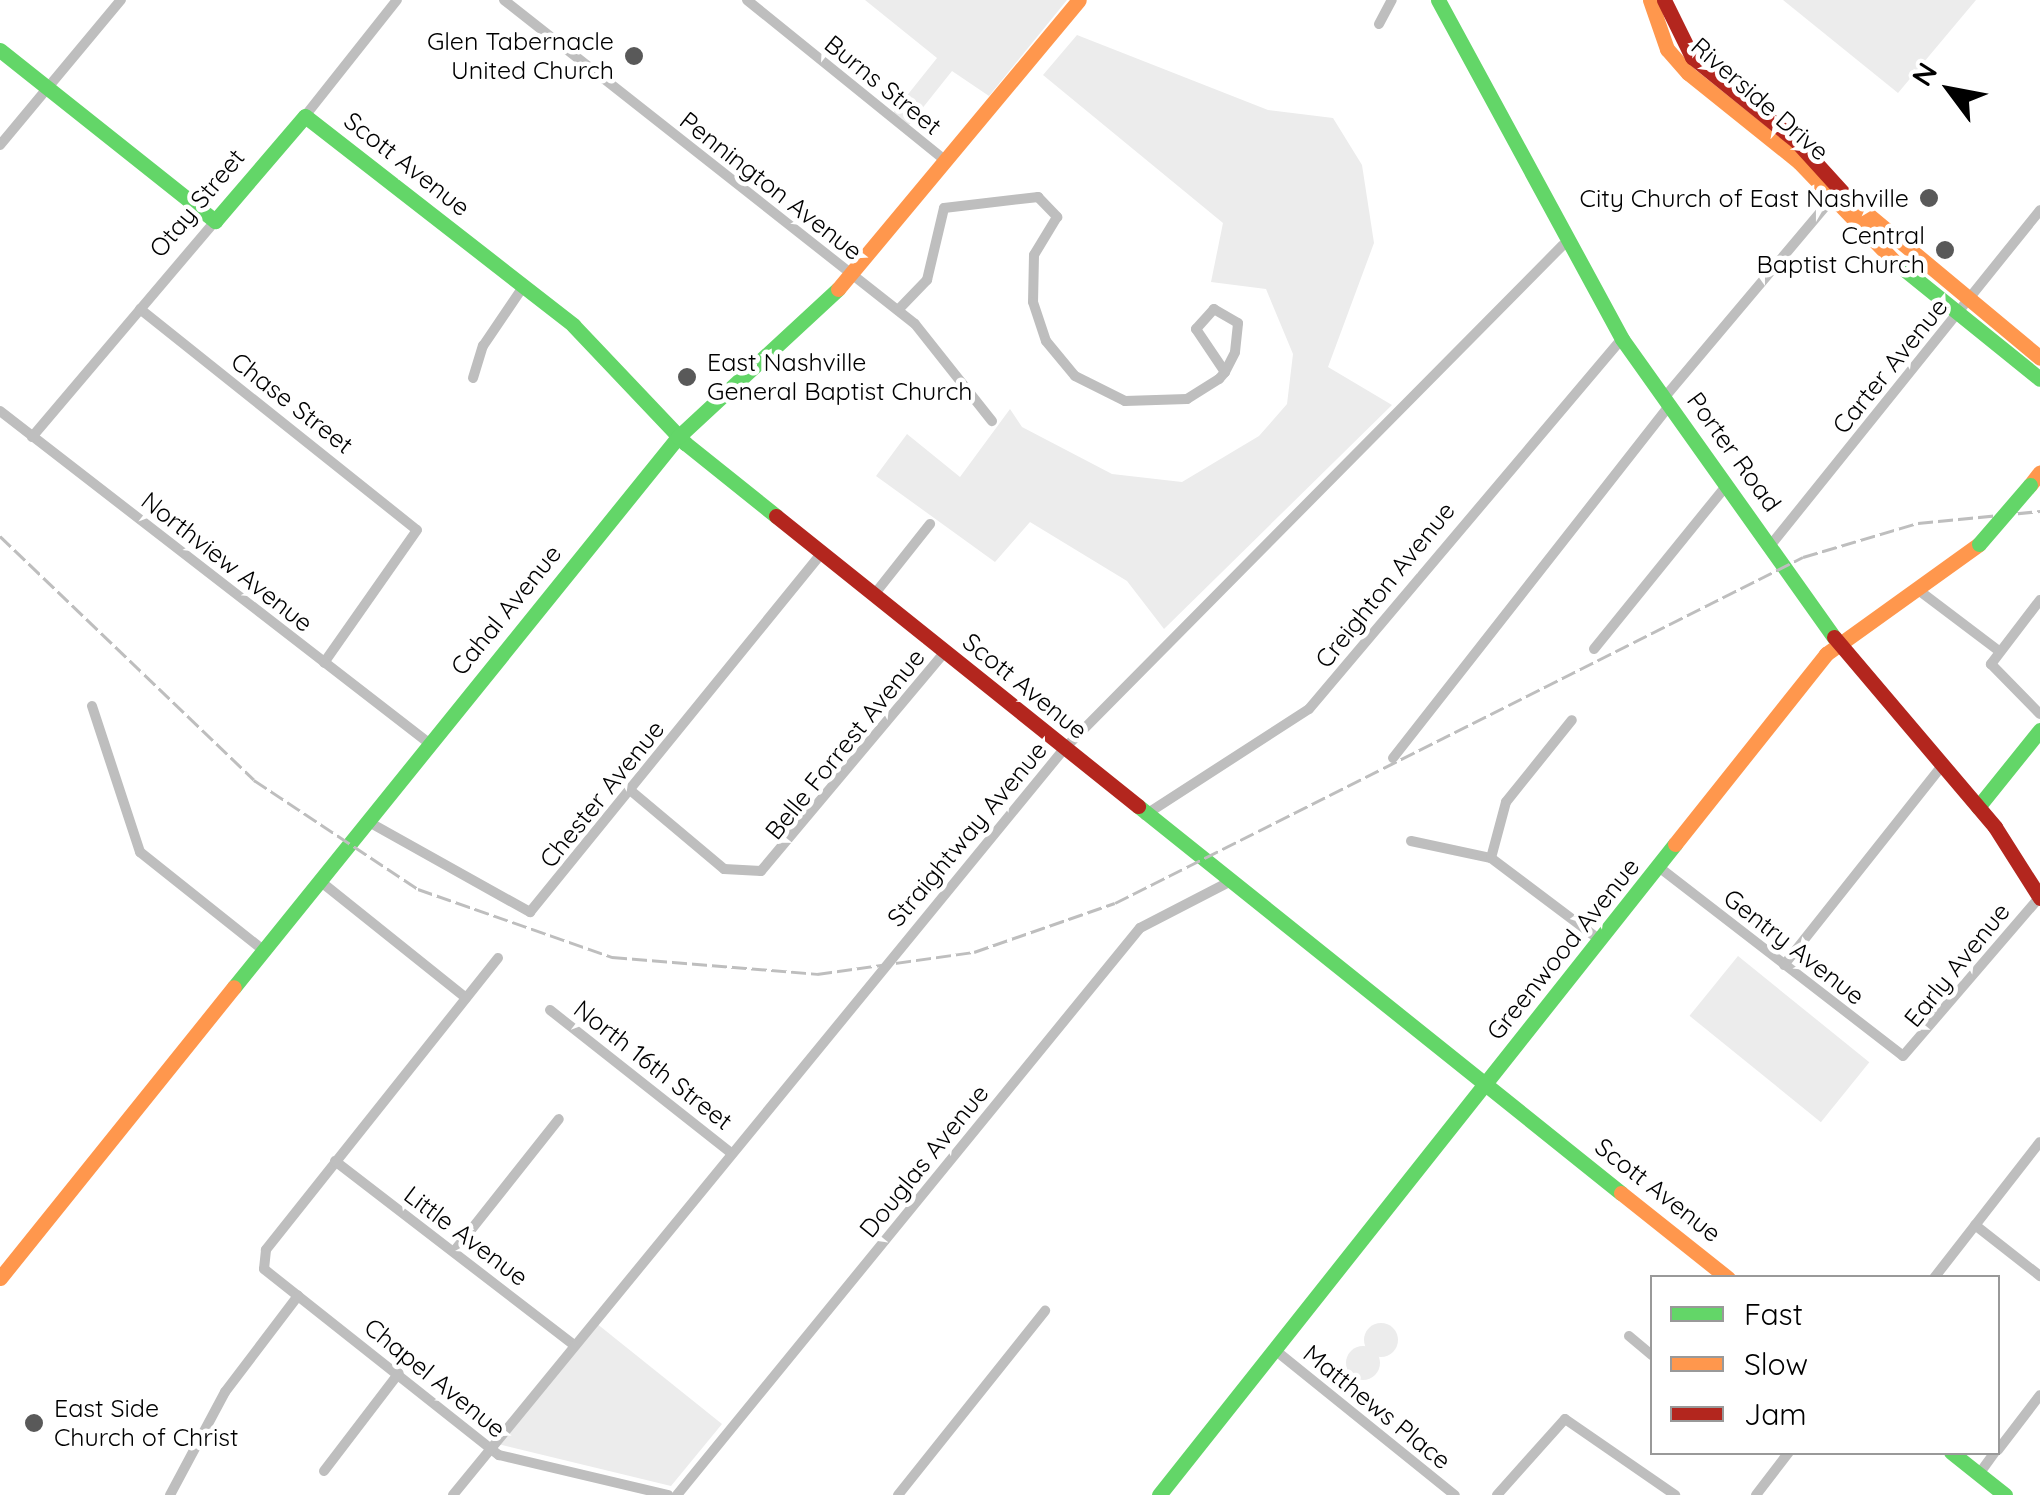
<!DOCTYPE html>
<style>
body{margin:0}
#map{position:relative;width:2040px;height:1495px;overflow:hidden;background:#fff;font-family:Quicksand,sans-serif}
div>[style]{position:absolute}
.green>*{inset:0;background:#ececec;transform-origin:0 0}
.round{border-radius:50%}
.street>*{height:10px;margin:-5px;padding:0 5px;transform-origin:5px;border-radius:5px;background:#bebebe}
.fast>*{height:15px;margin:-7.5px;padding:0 7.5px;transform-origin:7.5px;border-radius:7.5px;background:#63d668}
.slow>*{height:15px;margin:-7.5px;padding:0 7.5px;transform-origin:7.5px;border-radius:7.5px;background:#ff974d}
.jam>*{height:15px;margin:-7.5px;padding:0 7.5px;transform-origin:7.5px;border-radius:7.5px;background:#b3261e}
.rail>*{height:2.5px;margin-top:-1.25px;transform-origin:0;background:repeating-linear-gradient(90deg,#bebebe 0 15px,transparent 0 20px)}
.fast-bridge>*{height:15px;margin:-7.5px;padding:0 7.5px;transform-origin:7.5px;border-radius:7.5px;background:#63d668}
.dots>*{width:28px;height:28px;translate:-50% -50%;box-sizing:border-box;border:5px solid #fff;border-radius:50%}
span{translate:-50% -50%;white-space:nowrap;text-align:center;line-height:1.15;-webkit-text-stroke:9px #fff;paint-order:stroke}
.poi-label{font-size:25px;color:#000}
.right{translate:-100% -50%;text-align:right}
.left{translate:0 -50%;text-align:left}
.street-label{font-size:25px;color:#000}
.legend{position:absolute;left:1650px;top:1275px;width:350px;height:180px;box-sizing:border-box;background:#fff;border:2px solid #999;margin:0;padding:12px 18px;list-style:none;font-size:30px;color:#000}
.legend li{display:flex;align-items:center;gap:20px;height:50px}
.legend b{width:50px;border:2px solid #999}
.north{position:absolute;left:1900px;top:40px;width:100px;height:100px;-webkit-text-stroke:8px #fff;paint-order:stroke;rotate:302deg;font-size:28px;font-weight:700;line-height:40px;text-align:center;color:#000}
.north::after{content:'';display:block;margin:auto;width:35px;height:45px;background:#000;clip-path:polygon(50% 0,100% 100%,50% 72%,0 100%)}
</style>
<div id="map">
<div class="green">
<div style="clip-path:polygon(865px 0,1067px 0,989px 96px,952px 71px,909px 125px,893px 113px,937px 58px)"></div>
<div style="clip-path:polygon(1783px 0,1976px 0,1898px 93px)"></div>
<div style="clip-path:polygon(1077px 35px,1268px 110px,1333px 118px,1362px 165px,1374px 243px,1328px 367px,1392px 405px,1164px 629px,1127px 581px,1030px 522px,995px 562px,876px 476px,907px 434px,960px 477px,1010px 409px,1022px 427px,1112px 474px,1182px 482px,1259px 436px,1287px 404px,1293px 354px,1266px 289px,1211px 282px,1223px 223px,1043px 75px)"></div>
<div style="left:1738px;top:956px;width:169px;height:77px;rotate:39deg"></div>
<div style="clip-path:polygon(596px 1323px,722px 1424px,671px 1486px,498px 1444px)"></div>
<div class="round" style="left:1364px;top:1323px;width:34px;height:34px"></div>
<div class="round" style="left:1346px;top:1346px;width:34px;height:34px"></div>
</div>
<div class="street">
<div style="left:504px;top:0;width:523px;rotate:38.25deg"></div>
<div style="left:915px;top:324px;width:124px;rotate:51.6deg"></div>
<div style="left:747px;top:0;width:257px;rotate:39deg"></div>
<div style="left:1379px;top:24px;width:27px;rotate:-62deg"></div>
<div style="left:305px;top:116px;width:148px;rotate:-51.6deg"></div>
<div style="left:0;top:145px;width:189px;rotate:-50.2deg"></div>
<div style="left:140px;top:309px;width:354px;rotate:38.6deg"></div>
<div style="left:417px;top:530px;width:162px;rotate:125deg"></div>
<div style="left:898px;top:310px;width:42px;rotate:-46deg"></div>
<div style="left:927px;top:280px;width:74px;rotate:-76.7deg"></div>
<div style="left:944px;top:208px;width:95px;rotate:-6.7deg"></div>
<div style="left:1038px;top:197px;width:28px;rotate:46deg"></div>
<div style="left:1057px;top:217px;width:44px;rotate:121.2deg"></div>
<div style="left:1034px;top:255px;width:47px;rotate:91.2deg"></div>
<div style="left:1033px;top:302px;width:41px;rotate:71.6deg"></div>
<div style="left:1046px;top:341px;width:45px;rotate:50.4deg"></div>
<div style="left:1075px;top:376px;width:56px;rotate:26.6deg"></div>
<div style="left:1125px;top:401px;width:62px;rotate:-1.8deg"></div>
<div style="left:1187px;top:399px;width:38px;rotate:-32deg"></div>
<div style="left:1219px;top:379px;width:9px;rotate:-49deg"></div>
<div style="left:1225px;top:372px;width:22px;rotate:-63deg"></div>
<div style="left:1235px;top:352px;width:29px;rotate:-84deg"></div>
<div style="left:1238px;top:323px;width:28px;rotate:-150deg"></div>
<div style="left:1214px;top:309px;width:27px;rotate:132deg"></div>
<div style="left:1196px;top:329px;width:52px;rotate:56deg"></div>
<div style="left:473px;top:378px;width:34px;rotate:-73deg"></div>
<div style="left:483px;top:346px;width:71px;rotate:-55.9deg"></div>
<div style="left:1664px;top:398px;width:264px;rotate:-49.9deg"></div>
<div style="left:0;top:411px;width:544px;rotate:37.75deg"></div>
<div style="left:32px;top:437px;width:283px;rotate:-49.7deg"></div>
<div style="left:1770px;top:546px;width:431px;rotate:-51.2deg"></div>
<div style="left:1917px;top:589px;width:103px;rotate:37.1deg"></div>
<div style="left:873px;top:596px;width:92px;rotate:-51.6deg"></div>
<div style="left:2040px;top:600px;width:81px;rotate:127.4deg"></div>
<div style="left:1991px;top:664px;width:70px;rotate:45.6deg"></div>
<div style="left:1594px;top:649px;width:211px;rotate:-51deg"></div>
<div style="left:92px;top:706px;width:154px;rotate:71.8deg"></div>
<div style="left:140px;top:852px;width:157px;rotate:38.5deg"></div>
<div style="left:1393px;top:758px;width:449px;rotate:-51.9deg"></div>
<div style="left:630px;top:790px;width:123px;rotate:40deg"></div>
<div style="left:724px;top:869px;width:37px;rotate:3deg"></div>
<div style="left:761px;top:871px;width:285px;rotate:-50deg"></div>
<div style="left:1145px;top:815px;width:195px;rotate:-32.9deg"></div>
<div style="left:1309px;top:709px;width:485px;rotate:-49.8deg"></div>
<div style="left:367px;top:821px;width:187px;rotate:29.2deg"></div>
<div style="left:530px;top:912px;width:461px;rotate:-50.9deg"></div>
<div style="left:1411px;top:841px;width:82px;rotate:12deg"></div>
<div style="left:1491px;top:858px;width:138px;rotate:37deg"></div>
<div style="left:1491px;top:858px;width:58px;rotate:-75deg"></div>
<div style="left:1506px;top:802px;width:105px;rotate:-51.2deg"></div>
<div style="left:1660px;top:868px;width:307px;rotate:37.7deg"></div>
<div style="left:1903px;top:1056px;width:210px;rotate:-49.3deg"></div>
<div style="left:320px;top:881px;width:187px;rotate:38.7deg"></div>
<div style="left:498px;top:958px;width:373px;rotate:128.5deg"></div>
<div style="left:266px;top:1250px;width:19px;rotate:96deg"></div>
<div style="left:264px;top:1269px;width:300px;rotate:38.4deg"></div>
<div style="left:499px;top:1455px;width:174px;rotate:13.3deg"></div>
<div style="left:1784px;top:965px;width:251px;rotate:-51.6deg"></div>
<div style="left:550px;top:1010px;width:229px;rotate:38.3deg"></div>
<div style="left:335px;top:1161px;width:300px;rotate:37.6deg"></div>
<div style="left:1975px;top:1225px;width:83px;rotate:38.1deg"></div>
<div style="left:455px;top:1250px;width:167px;rotate:-51.6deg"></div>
<div style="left:1934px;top:1278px;width:172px;rotate:-52.1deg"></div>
<div style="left:1629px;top:1336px;width:30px;rotate:40deg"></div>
<div style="left:1275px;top:1350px;width:231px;rotate:38.9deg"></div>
<div style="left:1998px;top:1450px;width:69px;rotate:-52.6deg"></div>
<div style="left:324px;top:1471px;width:123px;rotate:-52.6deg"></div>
<div style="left:1979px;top:1474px;width:27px;rotate:-54deg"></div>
<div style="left:170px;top:1495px;width:117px;rotate:-61.9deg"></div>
<div style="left:225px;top:1392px;width:121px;rotate:-52.8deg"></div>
<div style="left:453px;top:1495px;width:964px;rotate:-50.68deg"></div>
<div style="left:1064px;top:749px;width:709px;rotate:-45.29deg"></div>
<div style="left:677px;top:1495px;width:732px;rotate:-50.77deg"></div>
<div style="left:1140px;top:928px;width:98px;rotate:-27.3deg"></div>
<div style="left:898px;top:1495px;width:236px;rotate:-51.4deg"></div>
<div style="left:1497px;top:1495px;width:102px;rotate:-48.2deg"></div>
<div style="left:1565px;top:1419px;width:134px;rotate:34.6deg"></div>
<div style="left:1756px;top:1495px;width:54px;rotate:-52.5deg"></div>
</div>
<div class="fast">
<div style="left:1438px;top:0;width:386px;rotate:61.5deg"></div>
<div style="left:1622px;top:339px;width:366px;rotate:54.6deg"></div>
<div style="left:0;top:50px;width:275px;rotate:38.5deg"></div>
<div style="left:215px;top:221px;width:138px;rotate:-49.4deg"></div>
<div style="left:305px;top:116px;width:340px;rotate:37.9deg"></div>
<div style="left:573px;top:325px;width:163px;rotate:46.5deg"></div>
<div style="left:685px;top:443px;width:117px;rotate:38.7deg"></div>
<div style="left:1895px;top:262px;width:186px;rotate:38.9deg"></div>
<div style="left:1138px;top:806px;width:619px;rotate:38.7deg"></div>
<div style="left:1978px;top:807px;width:99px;rotate:-51.2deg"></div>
<div style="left:234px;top:987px;width:707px;rotate:-51.09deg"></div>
<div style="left:678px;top:437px;width:218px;rotate:-42.8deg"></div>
<div style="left:1951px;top:1452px;width:69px;rotate:38.5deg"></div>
<div style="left:1159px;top:1495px;width:831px;rotate:-51.6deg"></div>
</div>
<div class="slow">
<div style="left:1650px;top:0;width:52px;rotate:70.9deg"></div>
<div style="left:1667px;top:49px;width:32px;rotate:49deg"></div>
<div style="left:1688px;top:73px;width:142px;rotate:38.7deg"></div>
<div style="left:1799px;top:162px;width:139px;rotate:46.2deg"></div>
<div style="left:1847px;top:197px;width:251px;rotate:39.8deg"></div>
<div style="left:838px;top:289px;width:376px;rotate:-50.2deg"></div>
<div style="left:2030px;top:485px;width:16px;rotate:-52deg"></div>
<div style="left:1675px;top:844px;width:243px;rotate:-51.5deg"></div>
<div style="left:1826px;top:654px;width:188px;rotate:-35.7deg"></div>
<div style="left:1621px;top:1193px;width:137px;rotate:38.5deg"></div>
<div style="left:0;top:1278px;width:373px;rotate:-51.2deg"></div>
</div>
<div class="jam">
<div style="left:1664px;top:0;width:64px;rotate:63.8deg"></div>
<div style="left:1692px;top:57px;width:134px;rotate:38.9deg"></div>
<div style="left:1796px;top:141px;width:76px;rotate:47.7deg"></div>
<div style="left:776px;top:516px;width:464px;rotate:38.7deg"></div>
<div style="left:1834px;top:637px;width:249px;rotate:49.7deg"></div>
<div style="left:1995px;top:827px;width:84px;rotate:57.6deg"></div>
</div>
<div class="rail">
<div style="left:0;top:536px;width:352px;rotate:43.8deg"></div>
<div style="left:254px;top:780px;width:197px;rotate:33.6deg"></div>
<div style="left:418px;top:889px;width:206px;rotate:19.3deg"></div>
<div style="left:612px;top:957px;width:206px;rotate:4.7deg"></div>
<div style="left:817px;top:974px;width:159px;rotate:-8deg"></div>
<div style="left:974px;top:952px;width:149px;rotate:-19.2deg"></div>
<div style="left:1115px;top:903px;width:770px;rotate:-26.7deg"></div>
<div style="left:1803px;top:557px;width:120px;rotate:-16.5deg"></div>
<div style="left:1918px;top:523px;width:123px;rotate:-5.6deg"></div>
</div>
<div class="fast-bridge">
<div style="left:1979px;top:544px;width:78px;rotate:-49.2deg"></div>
</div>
<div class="dots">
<div style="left:634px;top:56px;background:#595959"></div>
<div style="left:1929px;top:198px;background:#595959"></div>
<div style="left:1945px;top:250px;background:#595959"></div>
<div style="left:687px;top:377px;background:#595959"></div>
<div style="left:34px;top:1423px;background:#595959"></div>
</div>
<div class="poi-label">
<span class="right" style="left:614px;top:56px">Glen Tabernacle<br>United Church</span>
<span class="right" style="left:1909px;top:198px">City Church of East Nashville</span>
<span class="right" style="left:1925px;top:250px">Central<br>Baptist Church</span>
<span class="left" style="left:707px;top:377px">East Nashville<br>General Baptist Church</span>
<span class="left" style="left:54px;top:1423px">East Side<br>Church of Christ</span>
</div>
<div class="street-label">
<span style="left:883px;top:85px;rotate:39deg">Burns Street</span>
<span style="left:1760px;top:99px;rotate:41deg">Riverside Drive</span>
<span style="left:407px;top:164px;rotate:38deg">Scott Avenue</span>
<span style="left:771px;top:186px;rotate:38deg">Pennington Avenue</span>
<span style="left:197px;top:203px;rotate:-50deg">Otay Street</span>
<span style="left:1890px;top:366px;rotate:-51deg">Carter Avenue</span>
<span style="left:292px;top:403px;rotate:38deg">Chase Street</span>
<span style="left:1734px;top:452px;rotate:54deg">Porter Road</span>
<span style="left:227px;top:562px;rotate:38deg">Northview Avenue</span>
<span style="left:1385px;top:585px;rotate:-51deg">Creighton Avenue</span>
<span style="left:506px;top:610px;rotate:-51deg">Cahal Avenue</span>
<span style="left:1025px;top:686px;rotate:39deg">Scott Avenue</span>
<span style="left:845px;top:744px;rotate:-51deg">Belle Forrest Avenue</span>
<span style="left:602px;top:794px;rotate:-51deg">Chester Avenue</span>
<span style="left:967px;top:834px;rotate:-50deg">Straightway Avenue</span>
<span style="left:1794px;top:947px;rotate:38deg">Gentry Avenue</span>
<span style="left:1563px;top:949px;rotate:-51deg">Greenwood Avenue</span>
<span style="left:1957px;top:965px;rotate:-51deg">Early Avenue</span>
<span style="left:653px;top:1065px;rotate:38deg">North 16th Street</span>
<span style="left:924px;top:1161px;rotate:-51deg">Douglas Avenue</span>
<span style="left:1658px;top:1190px;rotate:38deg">Scott Avenue</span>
<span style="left:466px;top:1236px;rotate:37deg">Little Avenue</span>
<span style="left:435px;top:1378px;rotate:39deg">Chapel Avenue</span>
<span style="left:1377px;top:1407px;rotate:39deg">Matthews Place</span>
</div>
<ul class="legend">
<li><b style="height:12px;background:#63d668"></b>Fast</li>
<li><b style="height:12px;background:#ff974d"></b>Slow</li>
<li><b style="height:12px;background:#b3261e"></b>Jam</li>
</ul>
<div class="north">N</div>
</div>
